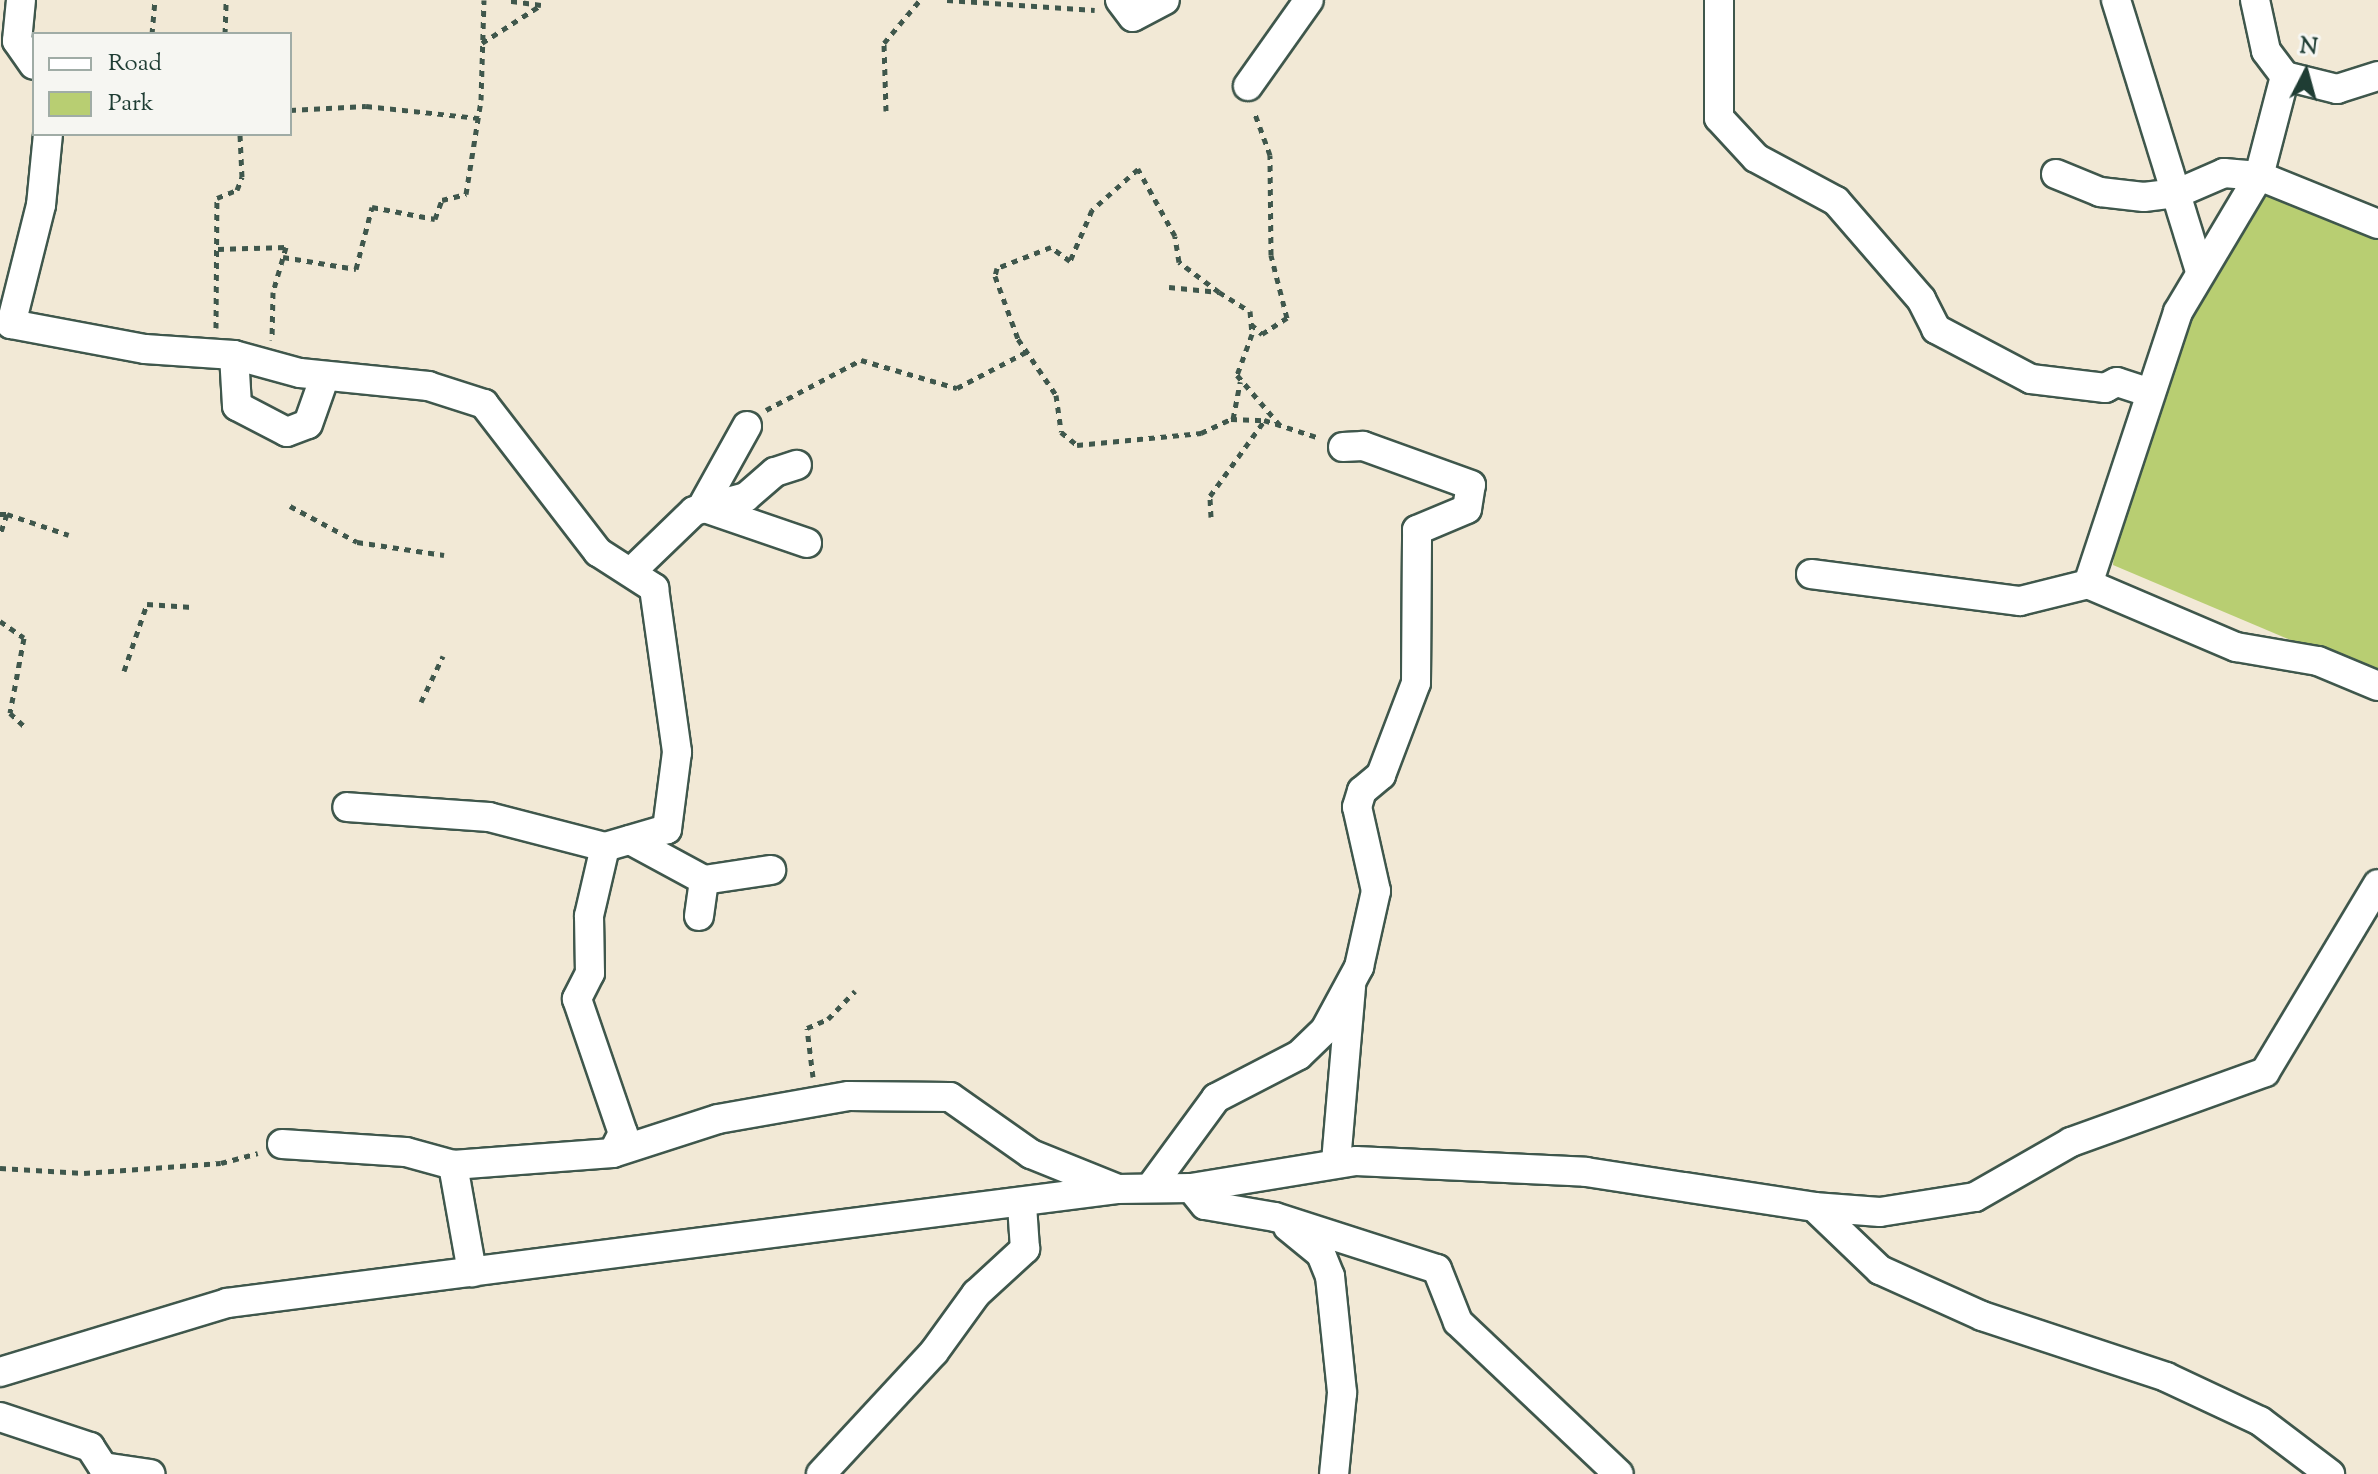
<!DOCTYPE html>
<style>
body{margin:0}
#map{position:relative;width:2378px;height:1474px;overflow:hidden;background:#f2e9d6;font-family:"Sorts Mill Goudy",serif}
div>[style]{position:absolute}
.green>*{inset:0;background:#b8ce72}
.path>*{height:5px;margin-top:-2.5px;transform-origin:0;background:repeating-linear-gradient(90deg,#3f574c 0 6px,transparent 0 12px)}
.roads{filter:drop-shadow(2px 0 #3f574c) drop-shadow(-2px 0 #3f574c) drop-shadow(0 2px #3f574c) drop-shadow(0 -2px #3f574c)}
.street>*{height:28px;margin:-14px;padding:0 14px;transform-origin:14px;border-radius:14px;background:#fff}
span{translate:-50% -50%;white-space:nowrap;text-align:center;line-height:1.15;-webkit-text-stroke:6px #f6f6f2;paint-order:stroke}
.legend{position:absolute;left:32px;top:32px;width:260px;height:104px;box-sizing:border-box;background:#f6f6f2;border:2px solid #a0aca6;margin:0;padding:10px 14px;list-style:none;font-size:24px;color:#1f3d34}
.legend li{display:flex;align-items:center;gap:16px;height:40px}
.legend b{width:40px;border:2px solid #a0aca6}
.north{position:absolute;left:2266px;top:32px;width:80px;height:80px;-webkit-text-stroke:6px #f6f6f2;paint-order:stroke;rotate:6deg;font-size:22px;font-weight:700;line-height:32px;text-align:center;color:#1f3d34}
.north::after{content:'';display:block;margin:auto;width:28px;height:36px;background:#1f3d34;clip-path:polygon(50% 0,100% 100%,50% 72%,0 100%)}
</style>
<div id="map">
<div class="green">
<div style="clip-path:polygon(2273px 182px,2378px 228px,2378px 677px,2113px 565px,2116px 533px,2181px 321px)"></div>
</div>
<div class="path">
<div style="left:947px;top:0;width:148px;rotate:3.9deg"></div>
<div style="left:152px;top:34px;width:34px;rotate:-85deg"></div>
<div style="left:225px;top:34px;width:34px;rotate:-88deg"></div>
<div style="left:482px;top:43px;width:70px;rotate:-32.8deg"></div>
<div style="left:541px;top:5px;width:36px;rotate:-172deg"></div>
<div style="left:290px;top:110px;width:76px;rotate:-3deg"></div>
<div style="left:366px;top:106px;width:114px;rotate:6.1deg"></div>
<div style="left:886px;top:111px;width:68px;rotate:-91.7deg"></div>
<div style="left:884px;top:43px;width:56px;rotate:-50.1deg"></div>
<div style="left:218px;top:249px;width:68px;rotate:-1.7deg"></div>
<div style="left:286px;top:247px;width:47px;rotate:106.1deg"></div>
<div style="left:273px;top:292px;width:48px;rotate:91.2deg"></div>
<div style="left:283px;top:257px;width:74px;rotate:9.3deg"></div>
<div style="left:356px;top:269px;width:64px;rotate:-75.5deg"></div>
<div style="left:372px;top:207px;width:64px;rotate:10.8deg"></div>
<div style="left:435px;top:219px;width:20px;rotate:-70deg"></div>
<div style="left:442px;top:200px;width:25px;rotate:-14deg"></div>
<div style="left:466px;top:194px;width:95px;rotate:-80.9deg"></div>
<div style="left:481px;top:100px;width:100px;rotate:-88.3deg"></div>
<div style="left:1169px;top:287px;width:50px;rotate:5.7deg"></div>
<div style="left:1219px;top:292px;width:36px;rotate:32deg"></div>
<div style="left:1250px;top:311px;width:23px;rotate:85deg"></div>
<div style="left:1252px;top:334px;width:44px;rotate:110.1deg"></div>
<div style="left:1237px;top:375px;width:65px;rotate:49.4deg"></div>
<div style="left:1219px;top:292px;width:50px;rotate:-143.1deg"></div>
<div style="left:1179px;top:262px;width:26px;rotate:-99deg"></div>
<div style="left:1175px;top:236px;width:77px;rotate:-118.9deg"></div>
<div style="left:1138px;top:169px;width:62px;rotate:138.3deg"></div>
<div style="left:1092px;top:210px;width:56px;rotate:113.3deg"></div>
<div style="left:1070px;top:261px;width:24px;rotate:-144deg"></div>
<div style="left:1051px;top:247px;width:58px;rotate:158.7deg"></div>
<div style="left:997px;top:268px;width:8px;rotate:104deg"></div>
<div style="left:995px;top:276px;width:67px;rotate:69.9deg"></div>
<div style="left:1018px;top:339px;width:68px;rotate:55.8deg"></div>
<div style="left:1056px;top:395px;width:37px;rotate:82deg"></div>
<div style="left:1061px;top:432px;width:21px;rotate:39deg"></div>
<div style="left:1077px;top:445px;width:125px;rotate:-5.5deg"></div>
<div style="left:1201px;top:433px;width:33px;rotate:-25deg"></div>
<div style="left:1231px;top:419px;width:33px;rotate:2deg"></div>
<div style="left:1264px;top:420px;width:59px;rotate:17.8deg"></div>
<div style="left:1251px;top:324px;width:15px;rotate:42deg"></div>
<div style="left:1262px;top:334px;width:30px;rotate:-33deg"></div>
<div style="left:1287px;top:318px;width:65px;rotate:-104.3deg"></div>
<div style="left:1271px;top:255px;width:100px;rotate:-90.6deg"></div>
<div style="left:1270px;top:155px;width:47px;rotate:-110deg"></div>
<div style="left:216px;top:328px;width:130px;rotate:-89.6deg"></div>
<div style="left:217px;top:198px;width:22px;rotate:-22deg"></div>
<div style="left:237px;top:190px;width:14px;rotate:-69deg"></div>
<div style="left:242px;top:177px;width:43px;rotate:-92.7deg"></div>
<div style="left:766px;top:410px;width:107px;rotate:-27.8deg"></div>
<div style="left:861px;top:360px;width:100px;rotate:16.3deg"></div>
<div style="left:957px;top:388px;width:80px;rotate:-27.5deg"></div>
<div style="left:1233px;top:419px;width:38px;rotate:-79deg"></div>
<div style="left:290px;top:506px;width:76px;rotate:28.2deg"></div>
<div style="left:357px;top:542px;width:88px;rotate:8.5deg"></div>
<div style="left:0;top:514px;width:7px"></div>
<div style="left:7px;top:514px;width:21px;rotate:109deg"></div>
<div style="left:7px;top:514px;width:65px;rotate:18.7deg"></div>
<div style="left:1211px;top:517px;width:21px;rotate:-93deg"></div>
<div style="left:1210px;top:496px;width:92px;rotate:-54.2deg"></div>
<div style="left:0;top:621px;width:29px;rotate:35deg"></div>
<div style="left:24px;top:638px;width:76px;rotate:100.6deg"></div>
<div style="left:10px;top:713px;width:23px;rotate:43deg"></div>
<div style="left:124px;top:671px;width:71px;rotate:-71.1deg"></div>
<div style="left:147px;top:604px;width:45px;rotate:3.8deg"></div>
<div style="left:421px;top:702px;width:51px;rotate:-64.4deg"></div>
<div style="left:813px;top:1077px;width:49px;rotate:-97deg"></div>
<div style="left:807px;top:1028px;width:23px;rotate:-23deg"></div>
<div style="left:828px;top:1019px;width:39px;rotate:-46deg"></div>
<div style="left:0;top:1168px;width:84px;rotate:3.4deg"></div>
<div style="left:84px;top:1173px;width:137px;rotate:-4.2deg"></div>
<div style="left:221px;top:1163px;width:38px;rotate:-15deg"></div>
</div>
<div class="roads">
<div class="street">
<div style="left:21px;top:0;width:41px;rotate:95.6deg"></div>
<div style="left:17px;top:41px;width:29px;rotate:55deg"></div>
<div style="left:1120px;top:0;width:21px;rotate:53deg"></div>
<div style="left:1133px;top:17px;width:36px;rotate:-28deg"></div>
<div style="left:1719px;top:0;width:118px;rotate:90deg"></div>
<div style="left:1719px;top:118px;width:54px;rotate:47.2deg"></div>
<div style="left:1756px;top:158px;width:91px;rotate:28.3deg"></div>
<div style="left:1836px;top:201px;width:130px;rotate:49.1deg"></div>
<div style="left:1921px;top:299px;width:34px;rotate:63deg"></div>
<div style="left:1936px;top:329px;width:107px;rotate:27.8deg"></div>
<div style="left:2031px;top:379px;width:75px;rotate:6.9deg"></div>
<div style="left:2105px;top:388px;width:13px;rotate:-27deg"></div>
<div style="left:2117px;top:382px;width:33px;rotate:18deg"></div>
<div style="left:2116px;top:0;width:284px;rotate:72.8deg"></div>
<div style="left:2255px;top:0;width:52px;rotate:77.8deg"></div>
<div style="left:2266px;top:51px;width:31px;rotate:53deg"></div>
<div style="left:1248px;top:86px;width:105px;rotate:-54.7deg"></div>
<div style="left:48px;top:134px;width:71px;rotate:95.6deg"></div>
<div style="left:41px;top:205px;width:123px;rotate:104.1deg"></div>
<div style="left:11px;top:324px;width:136px;rotate:10.6deg"></div>
<div style="left:145px;top:349px;width:89px;rotate:3.9deg"></div>
<div style="left:234px;top:355px;width:68px;rotate:15.3deg"></div>
<div style="left:300px;top:373px;width:129px;rotate:5.8deg"></div>
<div style="left:428px;top:386px;width:59px;rotate:17.8deg"></div>
<div style="left:484px;top:404px;width:187px;rotate:52.4deg"></div>
<div style="left:598px;top:552px;width:67px;rotate:32.7deg"></div>
<div style="left:654px;top:588px;width:166px;rotate:82deg"></div>
<div style="left:677px;top:752px;width:78px;rotate:97.4deg"></div>
<div style="left:667px;top:829px;width:65px;rotate:163.8deg"></div>
<div style="left:605px;top:847px;width:120px;rotate:-165.5deg"></div>
<div style="left:489px;top:817px;width:142px;rotate:-176deg"></div>
<div style="left:2056px;top:174px;width:48px;rotate:22.2deg"></div>
<div style="left:2100px;top:192px;width:44px;rotate:6.5deg"></div>
<div style="left:2144px;top:197px;width:34px;rotate:-7deg"></div>
<div style="left:2178px;top:193px;width:50px;rotate:-23.5deg"></div>
<div style="left:2224px;top:173px;width:35px;rotate:5deg"></div>
<div style="left:2259px;top:176px;width:103px;rotate:-75.4deg"></div>
<div style="left:2285px;top:76px;width:54px;rotate:14deg"></div>
<div style="left:2337px;top:89px;width:43px;rotate:-17.6deg"></div>
<div style="left:2378px;top:224px;width:128px;rotate:-158deg"></div>
<div style="left:2259px;top:176px;width:158px;rotate:120.8deg"></div>
<div style="left:2178px;top:312px;width:287px;rotate:108.3deg"></div>
<div style="left:2088px;top:584px;width:161px;rotate:23.1deg"></div>
<div style="left:2236px;top:647px;width:83px;rotate:9.7deg"></div>
<div style="left:2318px;top:661px;width:65px;rotate:22.6deg"></div>
<div style="left:234px;top:355px;width:51px;rotate:86.6deg"></div>
<div style="left:237px;top:406px;width:56px;rotate:27.5deg"></div>
<div style="left:287px;top:432px;width:22px;rotate:-21deg"></div>
<div style="left:308px;top:424px;width:51px;rotate:-70.5deg"></div>
<div style="left:747px;top:426px;width:93px;rotate:119.1deg"></div>
<div style="left:702px;top:507px;width:111px;rotate:18.9deg"></div>
<div style="left:634px;top:569px;width:83px;rotate:-44deg"></div>
<div style="left:694px;top:511px;width:54px;rotate:-15.1deg"></div>
<div style="left:746px;top:497px;width:38px;rotate:-41deg"></div>
<div style="left:775px;top:472px;width:23px;rotate:-18deg"></div>
<div style="left:1811px;top:574px;width:211px;rotate:7.4deg"></div>
<div style="left:2020px;top:601px;width:70px;rotate:-14deg"></div>
<div style="left:630px;top:840px;width:84px;rotate:28.4deg"></div>
<div style="left:704px;top:880px;width:68px;rotate:-8.5deg"></div>
<div style="left:605px;top:847px;width:71px;rotate:103.1deg"></div>
<div style="left:589px;top:916px;width:57px;rotate:89deg"></div>
<div style="left:590px;top:973px;width:29px;rotate:117deg"></div>
<div style="left:577px;top:999px;width:142px;rotate:71.1deg"></div>
<div style="left:623px;top:1133px;width:22px;rotate:117deg"></div>
<div style="left:699px;top:916px;width:36px;rotate:-82deg"></div>
<div style="left:282px;top:1144px;width:124px;rotate:3.7deg"></div>
<div style="left:406px;top:1152px;width:49px;rotate:15.5deg"></div>
<div style="left:453px;top:1165px;width:109px;rotate:79.9deg"></div>
<div style="left:1336px;top:1162px;width:176px;rotate:-85.1deg"></div>
<div style="left:453px;top:1165px;width:160px;rotate:-4.3deg"></div>
<div style="left:613px;top:1153px;width:110px;rotate:-17.9deg"></div>
<div style="left:718px;top:1119px;width:133px;rotate:-10deg"></div>
<div style="left:849px;top:1096px;width:101px;rotate:0.6deg"></div>
<div style="left:950px;top:1097px;width:99px;rotate:35.1deg"></div>
<div style="left:1031px;top:1154px;width:91px;rotate:22deg"></div>
<div style="left:1150px;top:1188px;width:112px;rotate:-53.7deg"></div>
<div style="left:1216px;top:1098px;width:93px;rotate:-27.4deg"></div>
<div style="left:1299px;top:1055px;width:36px;rotate:-44deg"></div>
<div style="left:1325px;top:1030px;width:72px;rotate:-61.6deg"></div>
<div style="left:1359px;top:967px;width:78px;rotate:-77.4deg"></div>
<div style="left:1376px;top:891px;width:86px;rotate:-102.7deg"></div>
<div style="left:1357px;top:807px;width:17px;rotate:-73deg"></div>
<div style="left:1362px;top:791px;width:25px;rotate:-40deg"></div>
<div style="left:1381px;top:775px;width:98px;rotate:-69.2deg"></div>
<div style="left:1416px;top:683px;width:153px;rotate:-89.6deg"></div>
<div style="left:1417px;top:530px;width:54px;rotate:-22.8deg"></div>
<div style="left:1467px;top:509px;width:24px;rotate:-81deg"></div>
<div style="left:1471px;top:485px;width:115px;rotate:-160.1deg"></div>
<div style="left:1363px;top:446px;width:20px;rotate:177deg"></div>
<div style="left:1191px;top:1188px;width:22px;rotate:51deg"></div>
<div style="left:1205px;top:1205px;width:71px;rotate:9.7deg"></div>
<div style="left:1275px;top:1217px;width:170px;rotate:17.8deg"></div>
<div style="left:1437px;top:1269px;width:57px;rotate:68.4deg"></div>
<div style="left:1458px;top:1322px;width:221px;rotate:43.4deg"></div>
<div style="left:1814px;top:1207px;width:66px;rotate:4.3deg"></div>
<div style="left:1880px;top:1212px;width:96px;rotate:-9deg"></div>
<div style="left:1975px;top:1197px;width:111px;rotate:-29.8deg"></div>
<div style="left:2071px;top:1142px;width:206px;rotate:-19.8deg"></div>
<div style="left:2265px;top:1072px;width:219px;rotate:-59deg"></div>
<div style="left:1288px;top:1227px;width:43px;rotate:39.3deg"></div>
<div style="left:1321px;top:1254px;width:24px;rotate:68deg"></div>
<div style="left:1330px;top:1276px;width:118px;rotate:84.1deg"></div>
<div style="left:1342px;top:1393px;width:81px;rotate:95.6deg"></div>
<div style="left:0;top:1372px;width:237px;rotate:-16.9deg"></div>
<div style="left:227px;top:1303px;width:897px;rotate:-7.3deg"></div>
<div style="left:1117px;top:1189px;width:74px;rotate:-0.8deg"></div>
<div style="left:1191px;top:1188px;width:167px;rotate:-9.3deg"></div>
<div style="left:1356px;top:1161px;width:230px;rotate:2.7deg"></div>
<div style="left:1586px;top:1172px;width:231px;rotate:8.7deg"></div>
<div style="left:1814px;top:1207px;width:91px;rotate:43.7deg"></div>
<div style="left:1880px;top:1270px;width:112px;rotate:24.3deg"></div>
<div style="left:1982px;top:1316px;width:194px;rotate:18.3deg"></div>
<div style="left:2166px;top:1377px;width:104px;rotate:25.1deg"></div>
<div style="left:2260px;top:1421px;width:88px;rotate:37.1deg"></div>
<div style="left:0;top:1417px;width:95px;rotate:18.4deg"></div>
<div style="left:90px;top:1447px;width:24px;rotate:57deg"></div>
<div style="left:103px;top:1467px;width:48px;rotate:8.5deg"></div>
<div style="left:821px;top:1474px;width:166px;rotate:-47.2deg"></div>
<div style="left:934px;top:1352px;width:72px;rotate:-54.1deg"></div>
<div style="left:976px;top:1294px;width:67px;rotate:-42.6deg"></div>
<div style="left:1025px;top:1249px;width:44px;rotate:-93.9deg"></div>
</div>
</div>
<ul class="legend">
<li><b style="height:10px;background:#fff"></b>Road</li>
<li><b style="height:22px;background:#b8ce72"></b>Park</li>
</ul>
<div class="north">N</div>
</div>
